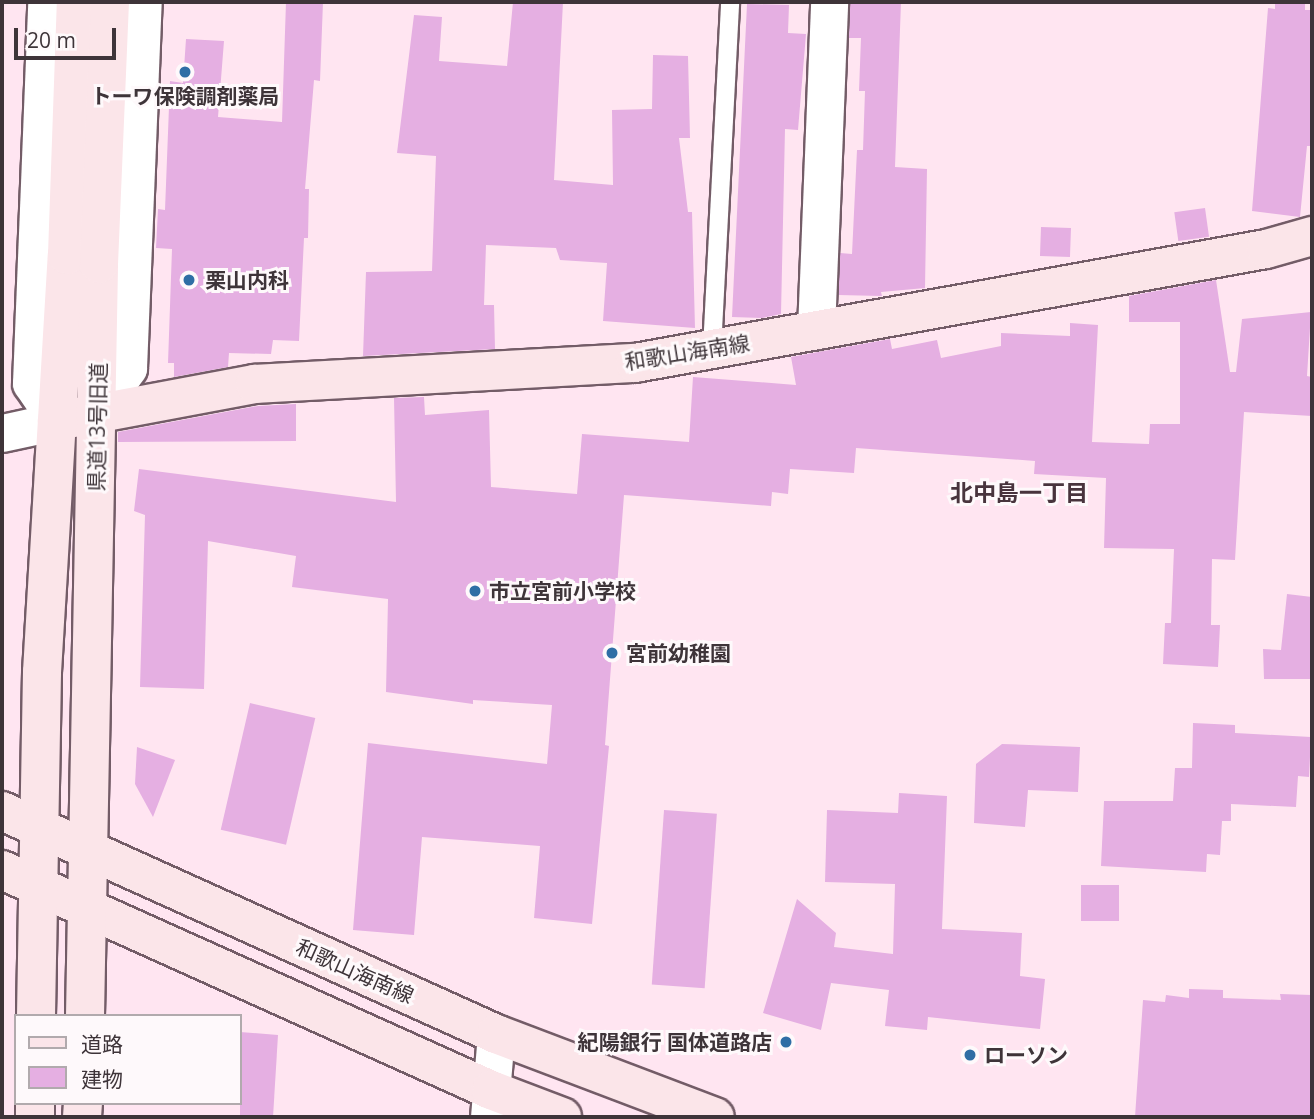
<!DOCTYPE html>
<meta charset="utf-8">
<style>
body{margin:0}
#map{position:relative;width:1314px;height:1119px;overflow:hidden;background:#ffe5f1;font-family:"Open Sans","Noto Sans JP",sans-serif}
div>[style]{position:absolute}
.building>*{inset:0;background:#e5afe2;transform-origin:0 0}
.roads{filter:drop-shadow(2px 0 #735c67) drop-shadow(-2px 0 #735c67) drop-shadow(0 2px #735c67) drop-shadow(0 -2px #735c67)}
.lane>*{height:18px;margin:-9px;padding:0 9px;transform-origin:9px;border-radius:9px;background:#fff}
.street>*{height:37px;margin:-18.5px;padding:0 18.5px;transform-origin:18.5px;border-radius:18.5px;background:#fff}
.secondary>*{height:38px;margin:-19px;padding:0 19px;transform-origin:19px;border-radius:19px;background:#fbe5e9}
.dots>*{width:19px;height:19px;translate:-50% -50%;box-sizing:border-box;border:4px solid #fef9fb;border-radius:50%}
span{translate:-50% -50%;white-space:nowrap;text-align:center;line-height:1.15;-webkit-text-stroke:6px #fef9fb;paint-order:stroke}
.poi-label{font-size:21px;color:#3e3439;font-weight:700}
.left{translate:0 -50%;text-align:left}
.right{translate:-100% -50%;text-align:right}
.street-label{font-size:21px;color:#3e3439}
.neighbourhood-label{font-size:23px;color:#48343d;font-weight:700}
.frame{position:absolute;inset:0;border:4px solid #3e3439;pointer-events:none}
.legend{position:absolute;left:14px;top:1014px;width:228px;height:91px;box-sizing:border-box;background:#fef9fb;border:2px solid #b1aaad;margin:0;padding:9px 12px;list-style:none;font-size:21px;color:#3e3439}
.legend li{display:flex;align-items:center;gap:14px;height:35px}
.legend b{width:35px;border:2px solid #b1aaad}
.scale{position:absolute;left:14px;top:28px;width:102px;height:32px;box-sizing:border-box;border:4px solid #3e3439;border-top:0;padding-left:9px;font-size:21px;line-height:24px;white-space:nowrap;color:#3e3439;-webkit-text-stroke:5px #fef9fb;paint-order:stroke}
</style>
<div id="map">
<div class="building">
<div style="clip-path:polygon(286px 2px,323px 2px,320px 81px,314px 80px,305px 189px,309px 189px,308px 238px,304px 238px,299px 341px,273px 340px,271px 354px,229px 353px,228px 367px,174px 377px,174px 363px,168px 363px,172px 249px,156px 248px,158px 209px,165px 210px,170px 81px,183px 83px,186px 39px,224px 41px,218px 117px,282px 122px)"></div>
<div style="clip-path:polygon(513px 2px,563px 2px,554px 180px,613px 185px,612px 110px,652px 109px,653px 55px,688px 56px,690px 138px,679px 138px,688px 212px,692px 212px,695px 328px,603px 321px,607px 263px,560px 260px,556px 248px,486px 245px,484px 305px,494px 305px,495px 349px,363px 356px,366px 272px,432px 271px,436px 156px,397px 153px,414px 15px,442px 17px,439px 61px,507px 66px)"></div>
<div style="clip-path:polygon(850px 2px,901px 2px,895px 167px,927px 169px,925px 288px,881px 292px,882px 296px,838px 295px,840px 253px,852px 254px,857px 150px,863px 150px,865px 91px,859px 91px,861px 38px,849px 38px)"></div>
<div style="clip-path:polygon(1275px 2px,1305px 2px,1305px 10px,1312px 10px,1312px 146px,1307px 146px,1300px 217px,1252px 211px,1268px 8px,1275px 9px)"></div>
<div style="clip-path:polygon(747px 4px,789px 5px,788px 33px,806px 34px,798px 130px,785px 129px,781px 314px,762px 318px,732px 317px)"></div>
<div style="left:1205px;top:208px;width:29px;height:31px;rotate:82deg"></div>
<div style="left:1041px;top:227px;width:30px;height:29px;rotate:2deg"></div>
<div style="clip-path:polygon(1216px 280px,1230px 372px,1236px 372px,1242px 319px,1311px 312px,1307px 376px,1312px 377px,1312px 416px,1244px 412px,1235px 560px,1212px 559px,1211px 625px,1220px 625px,1218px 667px,1163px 664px,1165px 623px,1171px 623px,1174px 549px,1104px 548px,1106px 478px,1034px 474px,1035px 461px,856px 448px,854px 473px,790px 469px,788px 494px,772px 492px,771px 506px,624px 495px,605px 745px,609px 746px,592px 924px,534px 918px,540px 846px,422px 837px,414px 935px,353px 930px,368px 743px,547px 764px,552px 705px,473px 700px,473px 704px,386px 692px,388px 599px,292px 587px,296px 556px,208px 541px,204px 689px,140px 687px,145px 515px,134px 511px,139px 469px,396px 502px,394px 398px,424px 397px,425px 415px,489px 410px,491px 487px,577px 494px,582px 434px,689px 442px,693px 377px,796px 385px,791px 357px,890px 339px,892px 349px,937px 340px,941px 358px,1001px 346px,1001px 333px,1070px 336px,1070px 323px,1098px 325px,1092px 442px,1149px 444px,1150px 424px,1180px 424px,1180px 322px,1129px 322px,1129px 296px)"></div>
<div style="clip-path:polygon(296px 404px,296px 441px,118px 442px,118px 432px,258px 406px)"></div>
<div style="clip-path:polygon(1287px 594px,1312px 597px,1312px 679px,1264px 679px,1263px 649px,1281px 650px)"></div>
<div style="left:250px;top:703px;width:67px;height:130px;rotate:13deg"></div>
<div style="clip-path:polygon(1193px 723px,1235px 725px,1235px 733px,1311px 737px,1309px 777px,1298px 776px,1296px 807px,1231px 804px,1231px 821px,1222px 821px,1220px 855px,1207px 854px,1206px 872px,1101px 866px,1104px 801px,1173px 801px,1175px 768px,1192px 768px)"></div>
<div style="clip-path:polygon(1002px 744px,1080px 747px,1078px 792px,1028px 790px,1025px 827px,974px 823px,976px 764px)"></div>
<div style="clip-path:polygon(137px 747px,175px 760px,153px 817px,135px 784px)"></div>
<div style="clip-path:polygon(899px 793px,947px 796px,942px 929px,1022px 933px,1020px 976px,1045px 979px,1040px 1029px,928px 1017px,927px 1030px,885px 1026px,889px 990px,831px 983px,821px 1030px,763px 1013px,797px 899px,836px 933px,834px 947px,893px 954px,895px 884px,825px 882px,827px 810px,898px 813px)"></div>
<div style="left:664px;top:810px;width:53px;height:175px;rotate:4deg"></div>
<div style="left:1081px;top:885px;width:38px;height:36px"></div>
<div style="clip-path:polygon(1189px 989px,1223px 990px,1223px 998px,1281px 1000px,1280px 994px,1312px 995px,1312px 1117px,1135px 1117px,1143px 1000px,1165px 1002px,1166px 995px,1189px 998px)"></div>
<div style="clip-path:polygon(240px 1032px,278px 1035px,273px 1117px,240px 1117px)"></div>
</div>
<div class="roads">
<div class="lane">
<div style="left:712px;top:349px;width:347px;rotate:-87deg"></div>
</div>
<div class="street">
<div style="left:816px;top:330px;width:328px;rotate:-87.7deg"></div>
<div style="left:97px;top:412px;width:54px;rotate:-54.8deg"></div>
<div style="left:128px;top:368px;width:366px;rotate:-87.7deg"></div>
<div style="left:2px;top:433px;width:56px;rotate:-12.3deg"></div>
<div style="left:57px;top:421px;width:46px;rotate:-124.4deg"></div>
<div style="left:31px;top:383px;width:381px;rotate:-87.7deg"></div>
<div style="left:489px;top:1117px;width:83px;rotate:-85.2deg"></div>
</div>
<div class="secondary">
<div style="left:57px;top:421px;width:201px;rotate:-10.6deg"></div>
<div style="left:255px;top:384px;width:381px;rotate:-3.2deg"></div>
<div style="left:635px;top:363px;width:641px;rotate:-10.24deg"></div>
<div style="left:1266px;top:249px;width:48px;rotate:-15.8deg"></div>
<div style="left:2px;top:811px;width:542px;rotate:24.3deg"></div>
<div style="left:496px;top:1034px;width:234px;rotate:20.8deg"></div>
<div style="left:2px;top:870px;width:536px;rotate:24.22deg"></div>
<div style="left:491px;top:1090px;width:76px;rotate:20.8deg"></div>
<div style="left:36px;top:1016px;width:344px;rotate:-89deg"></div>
<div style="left:42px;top:672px;width:418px;rotate:-86.6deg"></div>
<div style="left:67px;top:255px;width:253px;rotate:-88deg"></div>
<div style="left:85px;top:1016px;width:752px;rotate:-88.93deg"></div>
<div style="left:99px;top:264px;width:262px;rotate:-87.6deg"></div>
<div style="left:35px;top:1117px;width:14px;rotate:-90deg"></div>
<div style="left:82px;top:1117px;width:14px;rotate:-86deg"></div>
</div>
</div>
<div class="dots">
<div style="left:185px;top:72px;background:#2f6ea5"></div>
<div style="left:189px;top:280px;background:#2f6ea5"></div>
<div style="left:475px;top:591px;background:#2f6ea5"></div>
<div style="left:612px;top:653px;background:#2f6ea5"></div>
<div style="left:786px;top:1042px;background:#2f6ea5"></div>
<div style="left:970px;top:1055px;background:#2f6ea5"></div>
</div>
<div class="poi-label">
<span style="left:185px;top:96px">トーワ保険調剤薬局</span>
<span class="left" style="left:205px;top:280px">栗山内科</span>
<span class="left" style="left:489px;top:591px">市立宮前小学校</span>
<span class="left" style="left:626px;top:653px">宮前幼稚園</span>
<span class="right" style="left:772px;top:1042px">紀陽銀行 国体道路店</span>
<span class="left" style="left:984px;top:1055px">ローソン</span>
</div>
<div class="street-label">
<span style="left:687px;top:352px;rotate:-9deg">和歌山海南線</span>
<span style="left:97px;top:427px;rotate:-89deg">県道13号旧道</span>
<span style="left:355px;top:971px;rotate:24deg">和歌山海南線</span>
</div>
<div class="neighbourhood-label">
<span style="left:1019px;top:492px">北中島一丁目</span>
</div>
<div class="frame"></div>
<ul class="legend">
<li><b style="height:9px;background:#fbe5e9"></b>道路</li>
<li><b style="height:19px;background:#e5afe2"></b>建物</li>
</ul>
<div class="scale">20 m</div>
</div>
